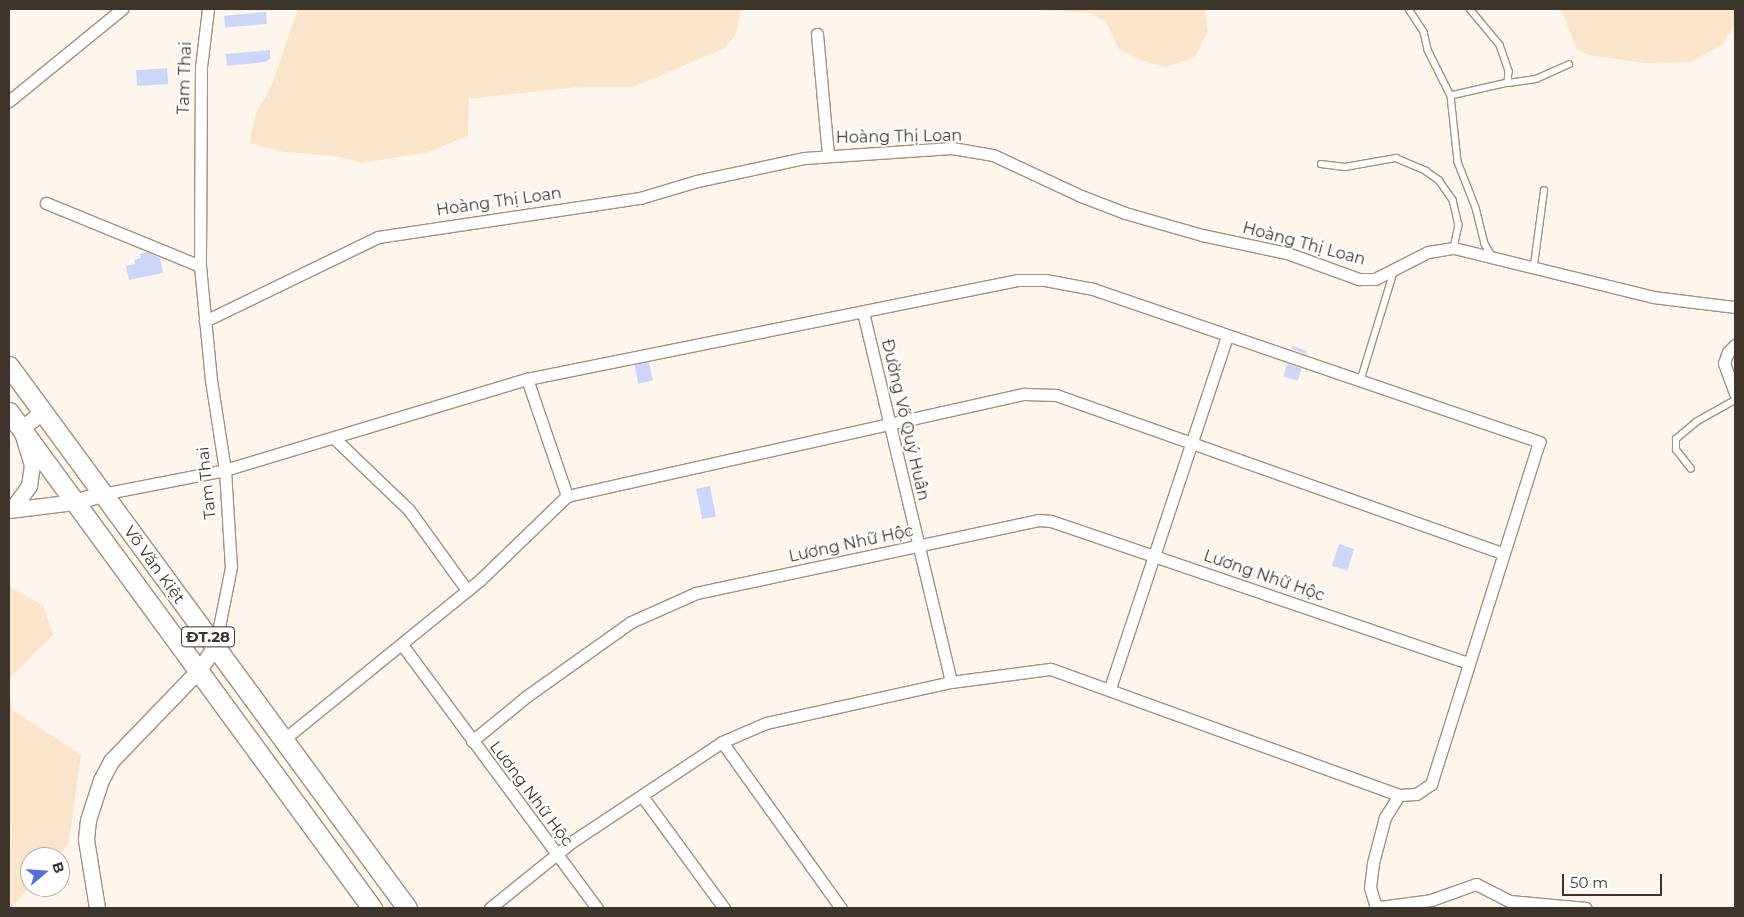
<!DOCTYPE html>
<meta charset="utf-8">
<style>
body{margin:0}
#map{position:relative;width:1744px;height:917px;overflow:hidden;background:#fef6ec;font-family:Montserrat,sans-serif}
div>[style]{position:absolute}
.green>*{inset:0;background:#fbe5ca}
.building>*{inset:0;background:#cbd6f8;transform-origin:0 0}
.roads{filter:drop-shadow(1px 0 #a5927b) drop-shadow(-1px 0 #a5927b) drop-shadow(0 1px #a5927b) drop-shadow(0 -1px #a5927b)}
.service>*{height:5.5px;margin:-2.75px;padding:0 2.75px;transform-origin:2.75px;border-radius:2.75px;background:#fff}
.minor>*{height:11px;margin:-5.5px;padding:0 5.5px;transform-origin:5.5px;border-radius:5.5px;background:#fff}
.tertiary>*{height:15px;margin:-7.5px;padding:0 7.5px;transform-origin:7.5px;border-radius:7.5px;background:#fff}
.primary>*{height:19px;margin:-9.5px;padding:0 9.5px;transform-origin:9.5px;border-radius:9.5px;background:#fff}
span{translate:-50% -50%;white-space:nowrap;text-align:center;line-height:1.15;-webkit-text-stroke:4px #fff;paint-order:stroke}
.shield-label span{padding:1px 4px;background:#fff;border:1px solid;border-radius:4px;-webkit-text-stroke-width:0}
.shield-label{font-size:15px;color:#3d352b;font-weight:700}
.street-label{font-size:16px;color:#3d352b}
.frame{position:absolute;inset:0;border:10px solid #3d352b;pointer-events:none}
.north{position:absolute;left:20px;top:847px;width:50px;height:50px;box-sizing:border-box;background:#fff;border:1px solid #b1aeaa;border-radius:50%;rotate:72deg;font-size:14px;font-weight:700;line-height:20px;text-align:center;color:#3d352b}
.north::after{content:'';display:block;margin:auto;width:18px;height:22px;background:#566ee4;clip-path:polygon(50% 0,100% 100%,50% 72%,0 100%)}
.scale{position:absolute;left:1562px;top:874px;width:100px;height:22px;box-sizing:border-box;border:2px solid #3d352b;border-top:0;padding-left:6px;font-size:15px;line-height:18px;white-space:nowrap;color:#3d352b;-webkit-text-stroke:4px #fff;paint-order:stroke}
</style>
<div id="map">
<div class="green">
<div style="clip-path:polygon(298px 9px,741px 9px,737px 32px,725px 48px,633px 87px,579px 87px,469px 99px,468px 136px,425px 153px,361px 163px,336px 156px,283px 152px,249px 143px,256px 113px,271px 87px)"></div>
<div style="clip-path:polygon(1024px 9px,1205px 9px,1208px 32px,1195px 57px,1166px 67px,1143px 61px,1119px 49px,1106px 22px,1092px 13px)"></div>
<div style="clip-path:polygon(1561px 9px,1735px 9px,1735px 23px,1722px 45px,1691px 62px,1645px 63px,1594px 56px,1577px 50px)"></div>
<div style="clip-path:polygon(9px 587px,43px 605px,53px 635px,9px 678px)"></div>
<div style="clip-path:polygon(9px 685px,13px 711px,81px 754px,69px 843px,57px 857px,30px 857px,30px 887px,11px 908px)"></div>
</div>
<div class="building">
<div style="left:266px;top:12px;width:12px;height:42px;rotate:85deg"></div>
<div style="clip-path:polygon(270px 50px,270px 59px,265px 62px,227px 66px,226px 54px)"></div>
<div style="left:167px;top:68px;width:16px;height:31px;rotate:86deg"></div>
<div style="clip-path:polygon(147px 252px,160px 258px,163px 273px,129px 280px,126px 266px,135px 264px,134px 260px,141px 258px,140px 254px)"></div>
<div style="left:1293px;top:346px;width:15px;height:3px;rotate:20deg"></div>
<div style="left:649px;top:362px;width:19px;height:15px;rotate:78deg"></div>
<div style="left:1287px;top:364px;width:15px;height:13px;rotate:16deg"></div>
<div style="left:710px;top:486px;width:31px;height:14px;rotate:79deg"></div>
<div style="left:1339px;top:544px;width:16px;height:23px;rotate:18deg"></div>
</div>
<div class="roads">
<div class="service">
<div style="left:1409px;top:9px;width:27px;rotate:57deg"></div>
<div style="left:1424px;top:32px;width:18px;rotate:77deg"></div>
<div style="left:1428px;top:50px;width:51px;rotate:63.4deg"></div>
<div style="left:1470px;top:9px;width:47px;rotate:50.2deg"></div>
<div style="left:1500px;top:45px;width:28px;rotate:71deg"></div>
<div style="left:1509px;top:71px;width:12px;rotate:95deg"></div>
<div style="left:1508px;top:83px;width:58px;rotate:167.2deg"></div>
<div style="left:1451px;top:96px;width:66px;rotate:83.9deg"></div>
<div style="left:1458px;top:162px;width:49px;rotate:68.6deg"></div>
<div style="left:1476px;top:208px;width:37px;rotate:76deg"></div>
<div style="left:1485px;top:244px;width:12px;rotate:59deg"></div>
<div style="left:1508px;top:83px;width:28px;rotate:-8deg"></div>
<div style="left:1536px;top:79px;width:36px;rotate:-24deg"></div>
<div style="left:1321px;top:164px;width:24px;rotate:7deg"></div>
<div style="left:1345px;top:167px;width:52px;rotate:-10deg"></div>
<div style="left:1396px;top:158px;width:33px;rotate:23deg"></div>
<div style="left:1426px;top:171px;width:16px;rotate:35deg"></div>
<div style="left:1439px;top:180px;width:24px;rotate:55deg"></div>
<div style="left:1453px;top:200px;width:26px;rotate:77deg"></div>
<div style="left:1459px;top:225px;width:24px;rotate:102deg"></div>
<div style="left:1534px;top:265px;width:75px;rotate:-82.3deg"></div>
<div style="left:1360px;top:382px;width:116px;rotate:-73deg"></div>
<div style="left:1691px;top:469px;width:24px;rotate:-128deg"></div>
<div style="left:1676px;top:450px;width:11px;rotate:-90deg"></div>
<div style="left:1676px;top:439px;width:26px;rotate:-40deg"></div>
<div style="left:1696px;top:422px;width:45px;rotate:-29.4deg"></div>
</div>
<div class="minor">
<div style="left:208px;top:9px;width:58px;rotate:96.9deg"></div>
<div style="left:201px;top:67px;width:199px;rotate:90.3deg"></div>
<div style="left:200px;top:266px;width:115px;rotate:84.5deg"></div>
<div style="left:211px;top:380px;width:91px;rotate:81.2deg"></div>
<div style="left:225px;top:470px;width:97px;rotate:86.5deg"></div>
<div style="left:231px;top:567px;width:82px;rotate:101.3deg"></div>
<div style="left:817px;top:34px;width:121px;rotate:84.8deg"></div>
<div style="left:9px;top:101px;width:146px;rotate:-39.2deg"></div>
<div style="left:46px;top:203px;width:166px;rotate:22.2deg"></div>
<div style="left:863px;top:312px;width:380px;rotate:76.6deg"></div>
<div style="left:205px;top:321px;width:192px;rotate:-25.9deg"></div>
<div style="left:378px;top:237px;width:265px;rotate:-8.5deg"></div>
<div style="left:640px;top:198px;width:59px;rotate:-16.6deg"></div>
<div style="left:697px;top:181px;width:109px;rotate:-12.1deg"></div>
<div style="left:804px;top:158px;width:148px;rotate:-3.9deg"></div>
<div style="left:952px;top:148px;width:42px;rotate:9.7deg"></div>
<div style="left:993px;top:155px;width:97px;rotate:25deg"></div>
<div style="left:1081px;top:196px;width:47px;rotate:21.1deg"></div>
<div style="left:1125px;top:213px;width:80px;rotate:15.9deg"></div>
<div style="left:1202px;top:235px;width:87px;rotate:12deg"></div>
<div style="left:1287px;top:253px;width:77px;rotate:19.9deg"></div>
<div style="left:1359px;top:279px;width:16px"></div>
<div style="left:1375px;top:279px;width:59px;rotate:-27deg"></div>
<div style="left:1428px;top:252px;width:26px;rotate:-9deg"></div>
<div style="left:1454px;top:248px;width:205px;rotate:13.8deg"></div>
<div style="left:1653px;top:297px;width:83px;rotate:7deg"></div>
<div style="left:1735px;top:345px;width:10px;rotate:135deg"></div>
<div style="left:1728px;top:352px;width:12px;rotate:110deg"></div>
<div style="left:1724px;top:363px;width:32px;rotate:70deg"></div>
<div style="left:527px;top:379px;width:124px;rotate:71.1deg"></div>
<div style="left:335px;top:439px;width:103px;rotate:43.8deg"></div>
<div style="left:409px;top:510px;width:99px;rotate:54.1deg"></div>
<div style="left:102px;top:494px;width:125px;rotate:-11deg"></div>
<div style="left:225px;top:470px;width:315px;rotate:-16.8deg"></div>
<div style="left:527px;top:379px;width:500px;rotate:-11.4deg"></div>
<div style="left:1017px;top:280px;width:28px"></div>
<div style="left:1045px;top:280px;width:49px;rotate:10.6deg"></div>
<div style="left:1093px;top:289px;width:472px;rotate:18.9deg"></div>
<div style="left:1539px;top:442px;width:359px;rotate:107.5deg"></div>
<div style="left:1431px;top:784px;width:18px;rotate:146deg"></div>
<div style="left:1416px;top:794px;width:17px;rotate:177deg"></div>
<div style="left:1399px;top:795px;width:371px;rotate:-160.1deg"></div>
<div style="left:1050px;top:669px;width:100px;rotate:172.5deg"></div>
<div style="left:951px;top:682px;width:189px;rotate:167.5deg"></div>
<div style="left:766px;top:723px;width:48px;rotate:156.6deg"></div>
<div style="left:722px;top:742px;width:179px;rotate:146.4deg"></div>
<div style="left:573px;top:841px;width:107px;rotate:141.1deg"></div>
<div style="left:403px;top:646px;width:326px;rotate:53.5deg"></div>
<div style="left:1110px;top:688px;width:371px;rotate:-71.6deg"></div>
<div style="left:283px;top:740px;width:255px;rotate:-39.1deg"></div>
<div style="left:481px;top:579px;width:120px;rotate:-44deg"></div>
<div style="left:567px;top:496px;width:469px;rotate:-12.6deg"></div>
<div style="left:1025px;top:394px;width:31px;rotate:2deg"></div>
<div style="left:1056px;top:395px;width:474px;rotate:19.5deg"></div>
<div style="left:472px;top:741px;width:71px;rotate:-39.3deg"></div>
<div style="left:527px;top:696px;width:128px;rotate:-35.4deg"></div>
<div style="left:631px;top:622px;width:71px;rotate:-24deg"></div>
<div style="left:696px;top:593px;width:350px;rotate:-12deg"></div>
<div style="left:1038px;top:520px;width:13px;rotate:4deg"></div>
<div style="left:1051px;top:521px;width:441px;rotate:18.8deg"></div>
<div style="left:722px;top:742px;width:204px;rotate:54.4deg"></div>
<div style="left:1399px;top:795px;width:26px;rotate:122deg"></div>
<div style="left:1385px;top:817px;width:48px;rotate:104.6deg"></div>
<div style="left:1373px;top:863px;width:24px;rotate:97deg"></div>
<div style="left:1370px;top:887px;width:18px;rotate:74deg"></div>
<div style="left:1375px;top:904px;width:6px;rotate:31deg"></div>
<div style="left:1380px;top:907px;width:51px;rotate:-7.8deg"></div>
<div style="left:1431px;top:900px;width:48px;rotate:-19.6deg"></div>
<div style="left:1476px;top:884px;width:38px;rotate:27deg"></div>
<div style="left:1510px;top:901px;width:76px;rotate:5.3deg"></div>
<div style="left:642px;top:796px;width:139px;rotate:53.8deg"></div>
</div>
<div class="tertiary">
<div style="left:12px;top:509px;width:29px;rotate:-54deg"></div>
<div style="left:29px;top:486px;width:21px;rotate:-82deg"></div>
<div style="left:32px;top:465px;width:38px;rotate:-107deg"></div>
<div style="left:21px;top:429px;width:27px;rotate:-39deg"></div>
<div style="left:9px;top:510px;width:65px;rotate:-7deg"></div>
<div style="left:74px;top:502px;width:29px;rotate:-16deg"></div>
<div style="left:97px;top:908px;width:70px;rotate:-99.1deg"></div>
<div style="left:86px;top:839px;width:19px;rotate:-84deg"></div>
<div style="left:88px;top:820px;width:42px;rotate:-72deg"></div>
<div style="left:101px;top:780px;width:21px;rotate:-62deg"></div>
<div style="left:111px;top:761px;width:125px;rotate:-46deg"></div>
<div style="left:198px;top:671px;width:29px;rotate:-55deg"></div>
</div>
<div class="primary">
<div style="left:9px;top:366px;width:672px;rotate:53.71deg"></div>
<div style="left:9px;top:412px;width:615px;rotate:53.8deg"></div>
</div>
</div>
<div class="shield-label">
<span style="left:208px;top:637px">ĐT.28</span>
</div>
<div class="street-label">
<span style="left:185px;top:78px;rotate:-88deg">Tam Thai</span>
<span style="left:899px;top:137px;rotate:-1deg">Hoàng Thị Loan</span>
<span style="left:499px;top:202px;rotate:-8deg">Hoàng Thị Loan</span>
<span style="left:1304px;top:244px;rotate:15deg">Hoàng Thị Loan</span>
<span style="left:905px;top:420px;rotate:77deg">Đường Võ Quý Huân</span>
<span style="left:207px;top:483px;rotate:-96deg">Tam Thai</span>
<span style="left:851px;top:544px;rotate:-12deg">Lương Nhữ Hộc</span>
<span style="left:154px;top:565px;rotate:54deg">Võ Văn Kiệt</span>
<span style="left:1264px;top:576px;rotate:19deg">Lương Nhữ Hộc</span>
<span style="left:531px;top:794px;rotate:53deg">Lương Nhữ Hộc</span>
</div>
<div class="frame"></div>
<div class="north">B</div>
<div class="scale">50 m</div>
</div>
